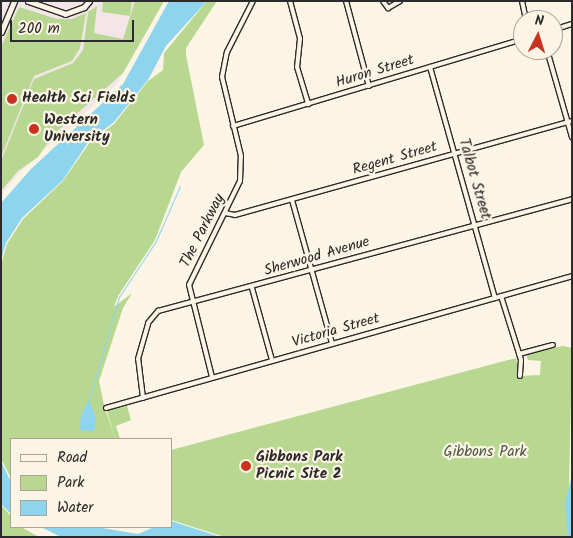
<!DOCTYPE html>
<style>
body{margin:0}
#map{position:relative;width:573px;height:538px;overflow:hidden;background:#fcf5e5;font-family:Kalam,sans-serif}
div>[style]{position:absolute}
.built>*{inset:0;background:#f4e5e8}
.green>*{inset:0;background:#b8d891}
.water>*{inset:0;background:#8dd4ef}
.stream>*{height:1px;margin:-0.5px;padding:0 0.5px;transform-origin:0.5px;border-radius:0.5px;background:#8dd4ef}
.roads{filter:drop-shadow(1px 0 #2b2b2b) drop-shadow(-1px 0 #2b2b2b) drop-shadow(0 1px #2b2b2b) drop-shadow(0 -1px #2b2b2b)}
.minor>*{height:4px;margin:-2px;padding:0 2px;transform-origin:2px;border-radius:2px;background:#fcf5e5}
.tertiary>*{height:5px;margin:-2.5px;padding:0 2.5px;transform-origin:2.5px;border-radius:2.5px;background:#fcf5e5}
.dots>*{width:14px;height:14px;translate:-50% -50%;box-sizing:border-box;border:2px solid #fcf5e5;border-radius:50%}
span{translate:-50% -50%;white-space:nowrap;text-align:center;line-height:1.15;-webkit-text-stroke:4.5px #fcf5e5;paint-order:stroke}
.street-label{font-size:15px;color:#2b2b2b}
.poi-label{font-size:15px;color:#2b2b2b;font-weight:700}
.left{translate:0 -50%;text-align:left}
.park-label{font-size:15px;color:#4e5644}
.frame{position:absolute;inset:0;border:2px solid #2b2b2b;pointer-events:none}
.legend{position:absolute;left:10px;top:438px;width:162px;height:90px;box-sizing:border-box;background:#fcf5e5;border:1px solid #a8a49b;margin:0;padding:6px 9px;list-style:none;font-size:15px;color:#2b2b2b}
.legend li{display:flex;align-items:center;gap:10px;height:25px}
.legend b{width:25px;border:1px solid #a8a49b}
.north{position:absolute;left:513px;top:10px;width:50px;height:50px;box-sizing:border-box;background:#fcf5e5;border:1px solid #a8a49b;border-radius:50%;rotate:5deg;font-size:14px;font-weight:700;line-height:20px;text-align:center;color:#2b2b2b}
.north::after{content:'';display:block;margin:auto;width:18px;height:22px;background:#c8321e;clip-path:polygon(50% 0,100% 100%,50% 72%,0 100%)}
.scale{position:absolute;left:10px;top:20px;width:124px;height:22px;box-sizing:border-box;border:2px solid #2b2b2b;border-top:0;padding-left:6px;font-size:15px;line-height:18px;white-space:nowrap;color:#2b2b2b;-webkit-text-stroke:4px #fcf5e5;paint-order:stroke}
</style>
<div id="map">
<div class="built">
<div style="clip-path:polygon(1px 1px,164px 1px,117px 84px,18px 174px,1px 196px)"></div>
</div>
<div class="green">
<div style="clip-path:polygon(103px 1px,132px 1px,130px 16px,102px 12px)"></div>
<div style="clip-path:polygon(135px 1px,164px 1px,123px 73px,53px 135px,38px 157px,18px 171px,1px 191px,1px 161px,34px 79px,73px 63px,83px 50px,88px 12px,97px 6px,94px 33px,123px 39px)"></div>
<div style="clip-path:polygon(207px 1px,217px 1px,186px 48px,186px 55px,204px 145px,181px 172px,155px 240px,118px 296px,114px 307px,132px 293px,123px 308px,99px 381px,104px 405px,115px 438px,107px 411px,127px 406px,131px 420px,116px 426px,120px 439px,11px 439px,11px 478px,1px 459px,1px 265px,7px 244px,23px 219px,63px 181px,90px 142px,114px 124px,148px 81px,163px 70px,164px 53px)"></div>
<div style="clip-path:polygon(19px 7px,57px 19px,72px 19px,86px 13px,80px 48px,72px 61px,34px 76px,1px 157px,1px 47px)"></div>
<div style="clip-path:polygon(563px 346px,572px 348px,568px 537px,225px 537px,171px 520px,171px 450px,516px 358px,520px 376px,540px 375px,541px 361px,528px 360px,526px 353px)"></div>
<div style="clip-path:polygon(1px 505px,11px 516px,11px 527px,21px 527px,39px 537px,1px 537px)"></div>
</div>
<div class="water">
<div style="clip-path:polygon(169px 1px,207px 1px,166px 46px,148px 80px,114px 122px,89px 141px,63px 180px,22px 218px,6px 243px,1px 260px,2px 202px,31px 169px,123px 84px)"></div>
<div style="clip-path:polygon(89px 400px,96px 419px,94px 431px,80px 430px,81px 415px)"></div>
<div style="clip-path:polygon(1px 461px,11px 482px,11px 514px,1px 504px)"></div>
<div style="clip-path:polygon(572px 475px,572px 537px,568px 537px,565px 503px)"></div>
<div style="clip-path:polygon(171px 521px,221px 537px,61px 537px,41px 527px,96px 527px,138px 534px,154px 527px,171px 527px)"></div>
</div>
<div class="stream">
<div style="left:89px;top:400px;width:107px;rotate:-73.8deg"></div>
<div style="left:119px;top:297px;width:67px;rotate:-56.5deg"></div>
<div style="left:156px;top:241px;width:60px;rotate:-66.4deg"></div>
</div>
<div class="roads">
<div class="minor">
<div style="left:290px;top:1px;width:39px;rotate:75deg"></div>
<div style="left:300px;top:39px;width:28px;rotate:96deg"></div>
<div style="left:297px;top:67px;width:39px;rotate:73deg"></div>
<div style="left:346px;top:1px;width:88px;rotate:74.9deg"></div>
<div style="left:383px;top:1px;width:9px;rotate:54deg"></div>
<div style="left:388px;top:8px;width:14px;rotate:-30deg"></div>
<div style="left:522px;top:1px;width:19px;rotate:78deg"></div>
<div style="left:553px;top:30px;width:20px;rotate:-18deg"></div>
<div style="left:547px;top:50px;width:91px;rotate:74deg"></div>
<div style="left:430px;top:67px;width:240px;rotate:74.3deg"></div>
<div style="left:233px;top:126px;width:303px;rotate:-16.7deg"></div>
<div style="left:292px;top:200px;width:148px;rotate:74.4deg"></div>
<div style="left:225px;top:213px;width:10px;rotate:11deg"></div>
<div style="left:235px;top:215px;width:350px;rotate:-15.6deg"></div>
<div style="left:252px;top:288px;width:75px;rotate:74.5deg"></div>
<div style="left:501px;top:296px;width:67px;rotate:72.6deg"></div>
<div style="left:521px;top:360px;width:16px;rotate:94deg"></div>
<div style="left:519px;top:354px;width:35px;rotate:-15deg"></div>
<div style="left:212px;top:377px;width:95px;rotate:-104deg"></div>
<div style="left:189px;top:285px;width:116px;rotate:-63.9deg"></div>
<div style="left:240px;top:181px;width:25px;rotate:-88deg"></div>
<div style="left:241px;top:156px;width:81px;rotate:-103.5deg"></div>
<div style="left:222px;top:77px;width:25px;rotate:-79deg"></div>
<div style="left:227px;top:52px;width:57px;rotate:-63deg"></div>
<div style="left:143px;top:398px;width:39px;rotate:-97deg"></div>
<div style="left:138px;top:359px;width:37px;rotate:-74deg"></div>
<div style="left:148px;top:323px;width:16px;rotate:-50deg"></div>
<div style="left:158px;top:311px;width:429px;rotate:-15.1deg"></div>
<div style="left:106px;top:408px;width:484px;rotate:-15.8deg"></div>
</div>
<div class="tertiary">
<div style="left:28px;top:1px;width:39px;rotate:19deg"></div>
<div style="left:65px;top:14px;width:20px;rotate:-20deg"></div>
<div style="left:84px;top:7px;width:8px;rotate:-50deg"></div>
<div style="left:1px;top:32px;width:34px;rotate:-67deg"></div>
</div>
</div>
<div class="dots">
<div style="left:12px;top:99px;background:#c8321e"></div>
<div style="left:34px;top:129px;background:#c8321e"></div>
<div style="left:246px;top:466px;background:#c8321e"></div>
</div>
<div class="street-label">
<span style="left:375px;top:72px;rotate:-17deg">Huron Street</span>
<span style="left:395px;top:159px;rotate:-16deg">Regent Street</span>
<span style="left:474px;top:179px;rotate:74deg">Talbot Street</span>
<span style="left:203px;top:231px;rotate:-63deg">The Parkway</span>
<span style="left:317px;top:257px;rotate:-16deg">Sherwood Avenue</span>
<span style="left:336px;top:331px;rotate:-16deg">Victoria Street</span>
</div>
<div class="poi-label">
<span class="left" style="left:22px;top:99px">Health Sci Fields</span>
<span class="left" style="left:44px;top:129px">Western<br>University</span>
<span class="left" style="left:256px;top:466px">Gibbons Park<br>Picnic Site 2</span>
</div>
<div class="park-label">
<span style="left:485px;top:453px">Gibbons Park</span>
</div>
<div class="frame"></div>
<ul class="legend">
<li><b style="height:6px;background:#fcf5e5"></b>Road</li>
<li><b style="height:14px;background:#b8d891"></b>Park</li>
<li><b style="height:14px;background:#8dd4ef"></b>Water</li>
</ul>
<div class="north">N</div>
<div class="scale">200 m</div>
</div>
